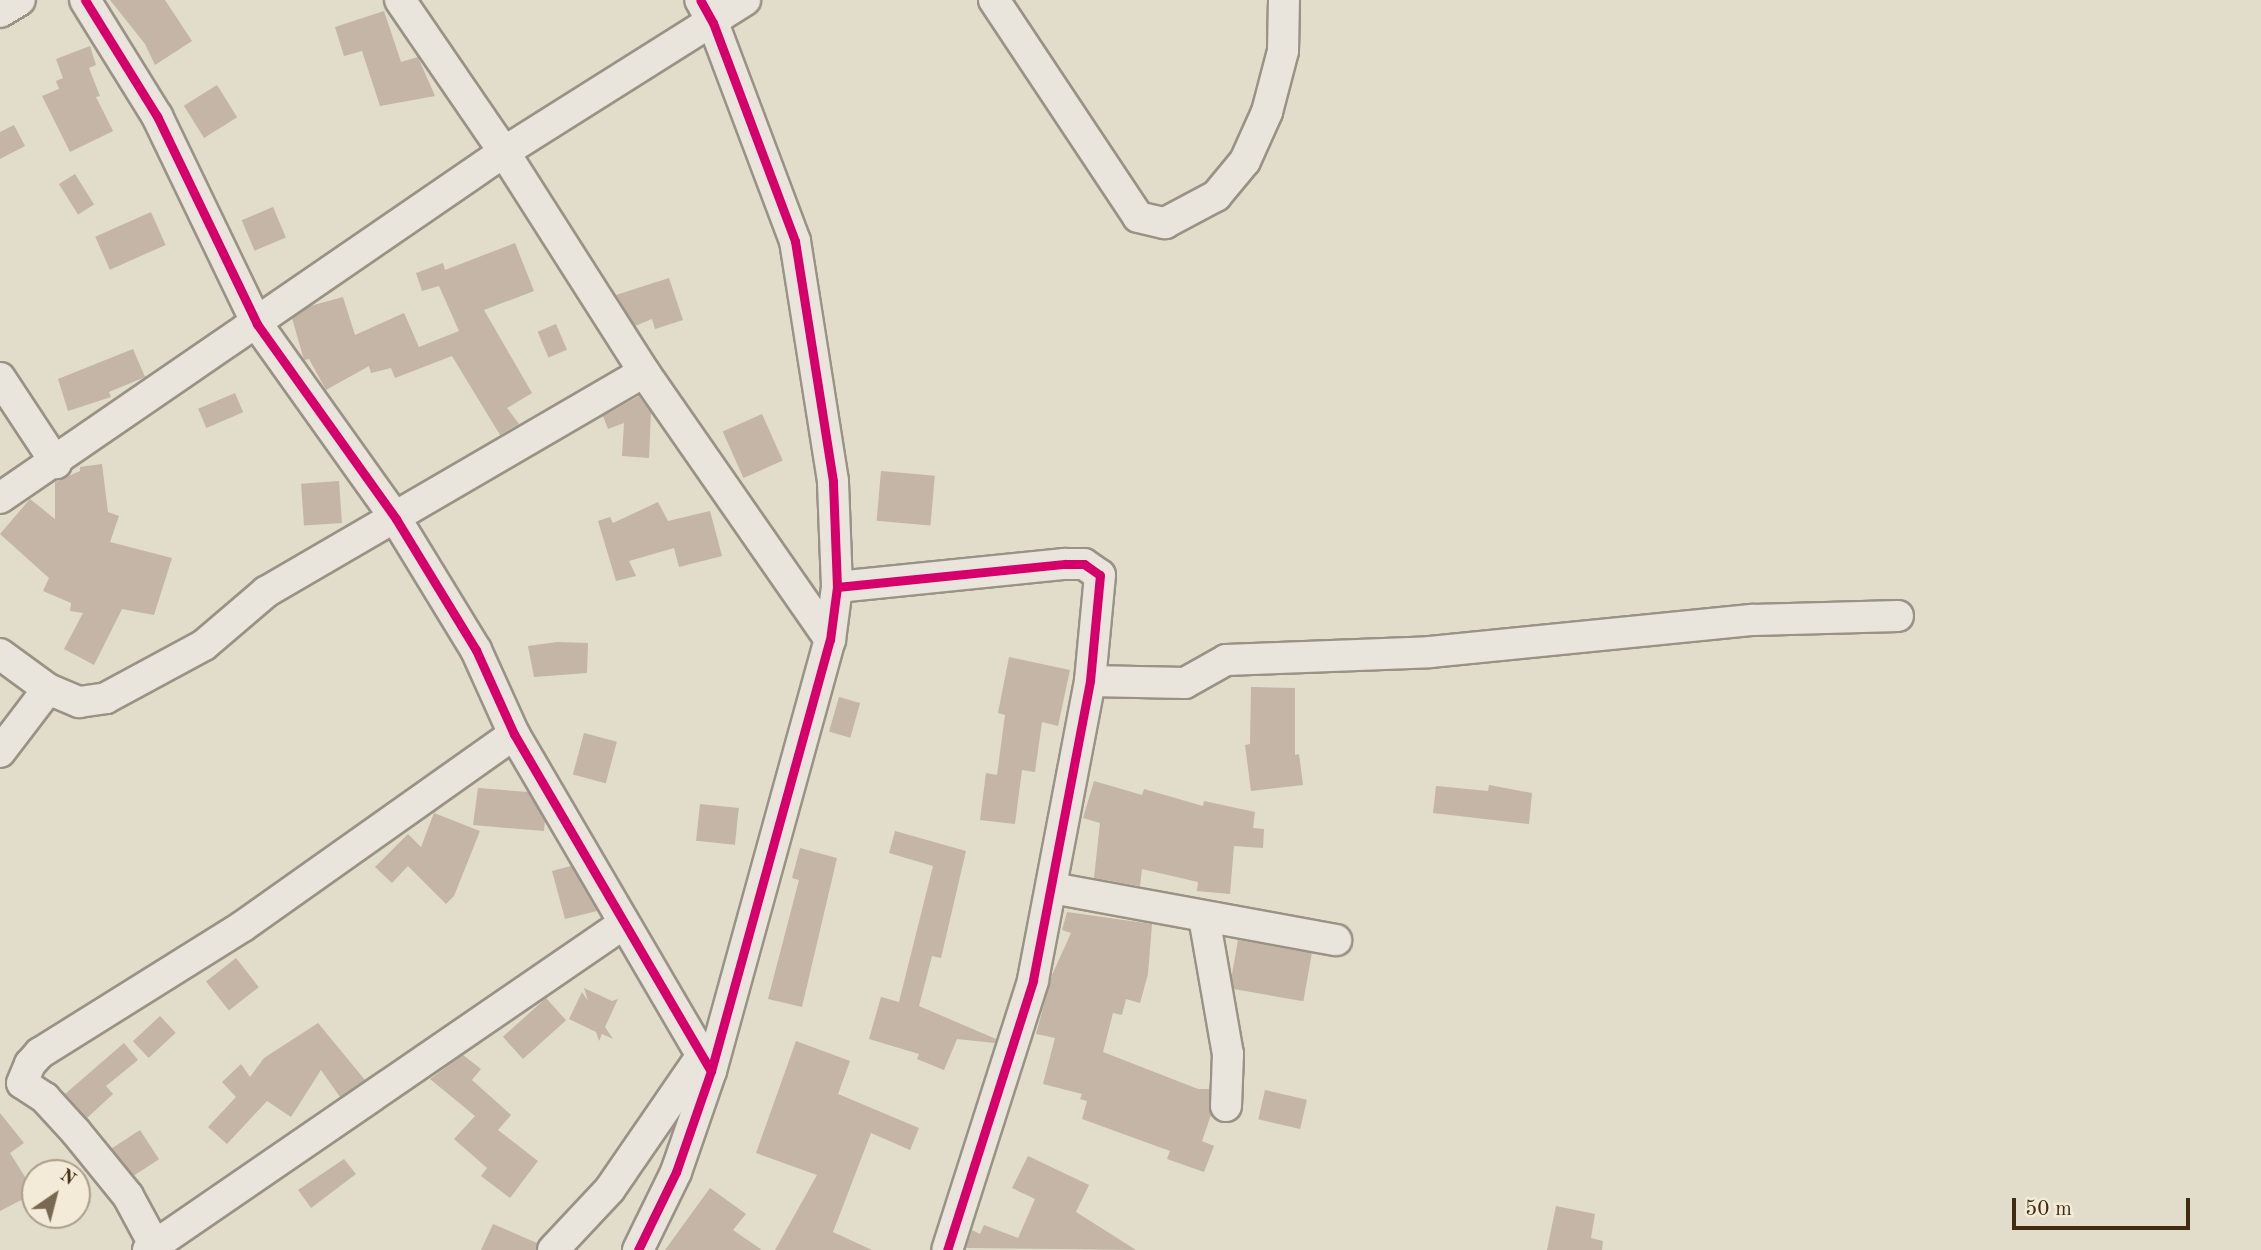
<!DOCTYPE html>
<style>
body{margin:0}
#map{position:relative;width:2261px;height:1250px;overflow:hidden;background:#e2dccb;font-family:"Old Standard TT",serif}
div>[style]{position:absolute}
.building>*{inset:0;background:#c4b5a6;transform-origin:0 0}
.roads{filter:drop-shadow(2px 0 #999285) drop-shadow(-2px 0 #999285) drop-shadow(0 2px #999285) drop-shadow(0 -2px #999285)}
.minor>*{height:30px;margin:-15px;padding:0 15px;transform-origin:15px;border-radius:15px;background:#e9e5dd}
.cycleway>*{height:9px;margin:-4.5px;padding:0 4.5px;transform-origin:4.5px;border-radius:4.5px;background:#d6006c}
span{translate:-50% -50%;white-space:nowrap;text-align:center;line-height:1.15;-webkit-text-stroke:5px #f3ebd7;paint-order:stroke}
.north{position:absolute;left:21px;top:1159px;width:70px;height:70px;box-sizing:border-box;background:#f3ebd7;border:2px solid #ac9e88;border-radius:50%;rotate:35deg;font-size:19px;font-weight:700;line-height:28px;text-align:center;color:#412b11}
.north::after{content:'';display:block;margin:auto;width:24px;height:32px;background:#796952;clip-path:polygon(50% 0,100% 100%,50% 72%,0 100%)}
.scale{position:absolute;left:2012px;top:1198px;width:178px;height:32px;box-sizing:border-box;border:4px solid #412b11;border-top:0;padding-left:9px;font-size:21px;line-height:24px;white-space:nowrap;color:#412b11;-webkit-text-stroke:5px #f3ebd7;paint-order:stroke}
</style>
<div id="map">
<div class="building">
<div style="clip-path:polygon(110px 0,165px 0,192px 41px,155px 65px,145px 44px)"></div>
<div style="clip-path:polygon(384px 11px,401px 62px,418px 57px,435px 96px,380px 106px,362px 51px,344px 56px,335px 27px)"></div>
<div style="clip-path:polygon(90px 46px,96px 65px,89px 68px,100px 96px,96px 97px,113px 131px,70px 152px,42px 96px,59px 89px,56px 81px,63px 78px,56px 59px)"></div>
<div style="left:217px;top:85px;width:38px;height:39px;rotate:58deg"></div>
<div style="clip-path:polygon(14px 125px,25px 146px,0 159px,0 132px)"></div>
<div style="left:75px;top:174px;width:36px;height:19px;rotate:58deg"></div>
<div style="left:273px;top:207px;width:33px;height:34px;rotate:67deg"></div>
<div style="left:151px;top:212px;width:36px;height:61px;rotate:66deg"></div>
<div style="clip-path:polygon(515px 243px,534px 291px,484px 310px,532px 393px,507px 408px,519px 424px,500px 435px,452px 356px,395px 378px,391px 368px,371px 373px,369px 366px,326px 390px,309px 359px,304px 360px,292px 318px,310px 306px,343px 297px,355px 335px,404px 313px,419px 347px,459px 331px,439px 286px,422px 291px,416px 273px,443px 263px,445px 270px)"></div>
<div style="clip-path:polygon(669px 278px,683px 320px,655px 329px,652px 319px,635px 326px,616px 295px)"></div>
<div style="left:556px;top:324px;width:28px;height:20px;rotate:67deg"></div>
<div style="clip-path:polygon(133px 349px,145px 377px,109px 392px,111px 397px,68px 411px,58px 379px)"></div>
<div style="left:235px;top:393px;width:21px;height:40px;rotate:67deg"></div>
<div style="clip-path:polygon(639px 396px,651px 413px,649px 458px,622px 456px,624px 423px,608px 429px,603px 416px)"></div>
<div style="left:762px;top:414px;width:51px;height:43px;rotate:66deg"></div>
<div style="clip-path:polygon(102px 464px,108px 512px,119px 516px,110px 542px,172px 558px,154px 615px,122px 609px,94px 665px,64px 649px,83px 613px,70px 611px,71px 603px,43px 591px,49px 578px,0 534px,30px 499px,55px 519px,55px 482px,80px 471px,80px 467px)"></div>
<div style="left:881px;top:471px;width:54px;height:50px;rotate:5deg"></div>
<div style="left:339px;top:481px;width:42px;height:38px;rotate:86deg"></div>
<div style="clip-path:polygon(658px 502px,668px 521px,710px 511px,722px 556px,679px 567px,674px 548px,629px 561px,636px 576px,616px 581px,598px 521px,610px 517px,613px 523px)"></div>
<div style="clip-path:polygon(557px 642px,588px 643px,587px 673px,534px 677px,528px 646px)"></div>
<div style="clip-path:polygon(1009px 657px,1070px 670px,1058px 726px,1042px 722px,1035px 772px,1022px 770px,1015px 824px,980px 820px,986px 773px,997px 775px,1005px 715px,998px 713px)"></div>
<div style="clip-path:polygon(1251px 687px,1295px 688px,1295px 755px,1299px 754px,1303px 785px,1251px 791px,1245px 745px,1250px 744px)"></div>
<div style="left:839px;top:697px;width:22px;height:36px;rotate:16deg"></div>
<div style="left:584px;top:733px;width:34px;height:43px;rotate:15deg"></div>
<div style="clip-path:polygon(1094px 781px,1142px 795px,1144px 789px,1203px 806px,1204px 801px,1255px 812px,1253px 828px,1264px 829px,1263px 848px,1234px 846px,1230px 894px,1197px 891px,1198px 882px,1142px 869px,1140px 886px,1094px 878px,1100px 823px,1083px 818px)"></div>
<div style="clip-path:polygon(1489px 785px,1532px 793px,1529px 824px,1433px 813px,1436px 786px,1488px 791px)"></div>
<div style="clip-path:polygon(478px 788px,528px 792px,545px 821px,544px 831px,473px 825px)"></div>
<div style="left:700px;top:804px;width:39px;height:37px;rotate:6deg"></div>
<div style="clip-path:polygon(434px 813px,480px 831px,454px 896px,446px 904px,408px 866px,392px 883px,375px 867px,408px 834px,421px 847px)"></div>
<div style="clip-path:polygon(895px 831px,966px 851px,941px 958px,932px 956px,919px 1006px,996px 1039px,995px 1043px,957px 1039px,944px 1070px,917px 1059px,919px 1054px,869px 1039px,881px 997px,899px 1002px,933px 866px,889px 853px)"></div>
<div style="clip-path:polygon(800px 848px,837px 858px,802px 1007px,768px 999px,799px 880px,792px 878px)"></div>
<div style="clip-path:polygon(571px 866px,597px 911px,565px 919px,552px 871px)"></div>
<div style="clip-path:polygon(1067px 912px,1152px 924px,1148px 974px,1140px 1003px,1126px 999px,1122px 1015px,1113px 1013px,1103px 1052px,1198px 1089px,1209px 1089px,1211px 1115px,1202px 1141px,1214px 1146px,1204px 1172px,1167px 1159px,1170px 1151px,1082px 1119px,1087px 1101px,1080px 1099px,1082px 1094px,1043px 1084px,1055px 1038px,1036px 1034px,1052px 975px,1071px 933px,1062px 930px)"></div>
<div style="left:1238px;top:940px;width:75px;height:49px;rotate:10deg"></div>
<div style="left:236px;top:958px;width:37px;height:38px;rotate:52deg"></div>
<div style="clip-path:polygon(584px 988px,612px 1001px,618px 999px,605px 1027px,613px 1039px,602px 1034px,599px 1041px,596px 1032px,569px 1019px,582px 992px,588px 1001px)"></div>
<div style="left:546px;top:998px;width:30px;height:58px;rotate:48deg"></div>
<div style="left:160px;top:1016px;width:23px;height:37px;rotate:47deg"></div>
<div style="clip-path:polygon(318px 1023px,365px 1080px,340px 1097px,321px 1070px,291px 1117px,267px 1101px,227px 1144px,208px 1127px,236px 1097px,222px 1082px,241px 1064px,250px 1077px,264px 1058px)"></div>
<div style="clip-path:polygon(796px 1041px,850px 1061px,838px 1094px,919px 1128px,910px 1150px,871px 1133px,833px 1232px,872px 1250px,775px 1250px,817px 1175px,756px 1153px)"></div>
<div style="clip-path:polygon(124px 1043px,138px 1060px,106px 1086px,113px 1094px,87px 1118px,65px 1094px)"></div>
<div style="clip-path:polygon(463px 1055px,481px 1069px,472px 1080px,511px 1115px,498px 1130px,538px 1161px,510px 1198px,481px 1176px,487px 1168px,454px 1139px,475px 1116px,430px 1079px)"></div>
<div style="left:1265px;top:1090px;width:43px;height:30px;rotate:13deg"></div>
<div style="clip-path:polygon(0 1113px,24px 1143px,10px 1153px,35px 1193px,0 1211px)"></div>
<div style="left:140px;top:1130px;width:35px;height:34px;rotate:57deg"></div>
<div style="clip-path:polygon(1028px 1156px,1089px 1185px,1076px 1212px,1136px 1250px,966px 1248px,972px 1230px,980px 1234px,984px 1225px,1018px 1238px,1035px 1199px,1012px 1188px)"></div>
<div style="clip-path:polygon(344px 1159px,356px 1174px,311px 1208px,298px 1190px)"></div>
<div style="clip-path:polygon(710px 1188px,746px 1214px,733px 1230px,762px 1250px,665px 1250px)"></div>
<div style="clip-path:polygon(1556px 1206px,1595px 1214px,1591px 1238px,1603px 1241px,1602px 1250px,1547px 1250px)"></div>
<div style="clip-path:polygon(493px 1224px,537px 1243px,536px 1250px,481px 1250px)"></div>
</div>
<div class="roads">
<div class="minor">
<div style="left:85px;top:0;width:137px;rotate:58.2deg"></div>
<div style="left:157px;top:116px;width:231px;rotate:64.3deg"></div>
<div style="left:257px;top:324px;width:239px;rotate:54.5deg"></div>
<div style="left:396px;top:519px;width:153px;rotate:58.6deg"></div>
<div style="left:476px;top:650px;width:92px;rotate:65.7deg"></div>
<div style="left:514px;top:734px;width:390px;rotate:59.7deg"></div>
<div style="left:400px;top:0;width:184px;rotate:55.6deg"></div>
<div style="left:504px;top:152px;width:261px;rotate:57.5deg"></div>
<div style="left:644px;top:372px;width:326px;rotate:55.2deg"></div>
<div style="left:994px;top:0;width:260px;rotate:56.4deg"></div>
<div style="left:1138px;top:217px;width:28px;rotate:13deg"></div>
<div style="left:1165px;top:223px;width:58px;rotate:-27.9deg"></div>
<div style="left:1216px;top:196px;width:45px;rotate:-50.4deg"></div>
<div style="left:1245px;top:161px;width:54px;rotate:-65.8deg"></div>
<div style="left:1267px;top:112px;width:63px;rotate:-75.3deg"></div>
<div style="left:1283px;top:51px;width:51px;rotate:-88.9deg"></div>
<div style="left:0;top:12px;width:23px;rotate:-31deg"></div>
<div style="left:0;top:378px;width:102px;rotate:56.6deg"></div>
<div style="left:0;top:498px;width:611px;rotate:-34.47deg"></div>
<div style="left:504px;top:152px;width:285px;rotate:-32.2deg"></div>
<div style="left:837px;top:587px;width:229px;rotate:-5.8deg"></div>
<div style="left:1065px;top:564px;width:19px"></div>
<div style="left:1084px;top:564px;width:19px;rotate:35deg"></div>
<div style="left:1100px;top:575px;width:106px;rotate:95.4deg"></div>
<div style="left:1090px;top:681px;width:305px;rotate:100.8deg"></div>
<div style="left:1033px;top:981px;width:282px;rotate:107.7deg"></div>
<div style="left:0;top:654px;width:59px;rotate:36.1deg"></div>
<div style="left:1090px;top:681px;width:95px;rotate:1.2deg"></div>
<div style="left:1185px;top:683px;width:47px;rotate:-29.3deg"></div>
<div style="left:1226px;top:660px;width:204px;rotate:-2.2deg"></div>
<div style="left:1430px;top:652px;width:325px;rotate:-5.7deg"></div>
<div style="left:1753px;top:620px;width:145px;rotate:-1.6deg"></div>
<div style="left:0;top:752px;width:79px;rotate:-52.7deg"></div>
<div style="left:48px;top:689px;width:34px;rotate:23deg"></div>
<div style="left:79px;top:702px;width:27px;rotate:-8deg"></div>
<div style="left:106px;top:698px;width:111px;rotate:-28.4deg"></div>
<div style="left:204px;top:645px;width:82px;rotate:-40.5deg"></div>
<div style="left:266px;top:592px;width:437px;rotate:-30.2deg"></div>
<div style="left:1052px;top:888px;width:289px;rotate:10.4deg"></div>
<div style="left:1204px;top:917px;width:139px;rotate:80.1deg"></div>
<div style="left:1228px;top:1054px;width:52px;rotate:92.2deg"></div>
<div style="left:155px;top:1246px;width:57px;rotate:-118.4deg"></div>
<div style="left:128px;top:1196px;width:82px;rotate:-129.1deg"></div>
<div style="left:76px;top:1132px;width:46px;rotate:-132.4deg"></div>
<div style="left:45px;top:1098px;width:27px;rotate:-147deg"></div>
<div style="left:22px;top:1083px;width:21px;rotate:-67deg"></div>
<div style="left:30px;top:1064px;width:15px;rotate:-48deg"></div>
<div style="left:40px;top:1053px;width:239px;rotate:-32deg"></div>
<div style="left:243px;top:926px;width:332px;rotate:-35.3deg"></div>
<div style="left:148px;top:1250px;width:576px;rotate:-34.46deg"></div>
<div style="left:553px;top:1250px;width:83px;rotate:-46.9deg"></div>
<div style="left:610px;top:1189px;width:163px;rotate:-55.5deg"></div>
<div style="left:638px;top:1250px;width:87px;rotate:-64deg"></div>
<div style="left:676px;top:1172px;width:107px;rotate:-70.9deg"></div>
<div style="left:711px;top:1071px;width:447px;rotate:-74.6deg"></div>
<div style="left:830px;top:640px;width:53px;rotate:-82.5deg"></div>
<div style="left:837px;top:587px;width:106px;rotate:-92.2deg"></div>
<div style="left:833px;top:481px;width:243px;rotate:-99deg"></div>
<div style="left:795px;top:241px;width:233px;rotate:-110.6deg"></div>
<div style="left:713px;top:23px;width:26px;rotate:-119deg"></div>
</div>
</div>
<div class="cycleway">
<div style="left:85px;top:0;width:137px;rotate:58.2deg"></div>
<div style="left:157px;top:116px;width:231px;rotate:64.3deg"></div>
<div style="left:257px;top:324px;width:239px;rotate:54.5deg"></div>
<div style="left:396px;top:519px;width:153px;rotate:58.6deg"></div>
<div style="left:476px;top:650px;width:92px;rotate:65.7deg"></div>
<div style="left:514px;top:734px;width:390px;rotate:59.7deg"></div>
<div style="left:837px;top:587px;width:229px;rotate:-5.8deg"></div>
<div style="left:1065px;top:564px;width:19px"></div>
<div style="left:1084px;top:564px;width:19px;rotate:35deg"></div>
<div style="left:1100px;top:575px;width:106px;rotate:95.4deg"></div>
<div style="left:1090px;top:681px;width:305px;rotate:100.8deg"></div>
<div style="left:1033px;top:981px;width:282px;rotate:107.7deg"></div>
<div style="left:638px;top:1250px;width:87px;rotate:-64deg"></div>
<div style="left:676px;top:1172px;width:107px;rotate:-70.9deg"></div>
<div style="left:711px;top:1071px;width:447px;rotate:-74.6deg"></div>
<div style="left:830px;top:640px;width:53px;rotate:-82.5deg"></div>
<div style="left:837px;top:587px;width:106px;rotate:-92.2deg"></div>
<div style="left:833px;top:481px;width:243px;rotate:-99deg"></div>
<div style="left:795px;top:241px;width:233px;rotate:-110.6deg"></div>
<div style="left:713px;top:23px;width:26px;rotate:-119deg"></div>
</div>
<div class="north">N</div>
<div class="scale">50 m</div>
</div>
